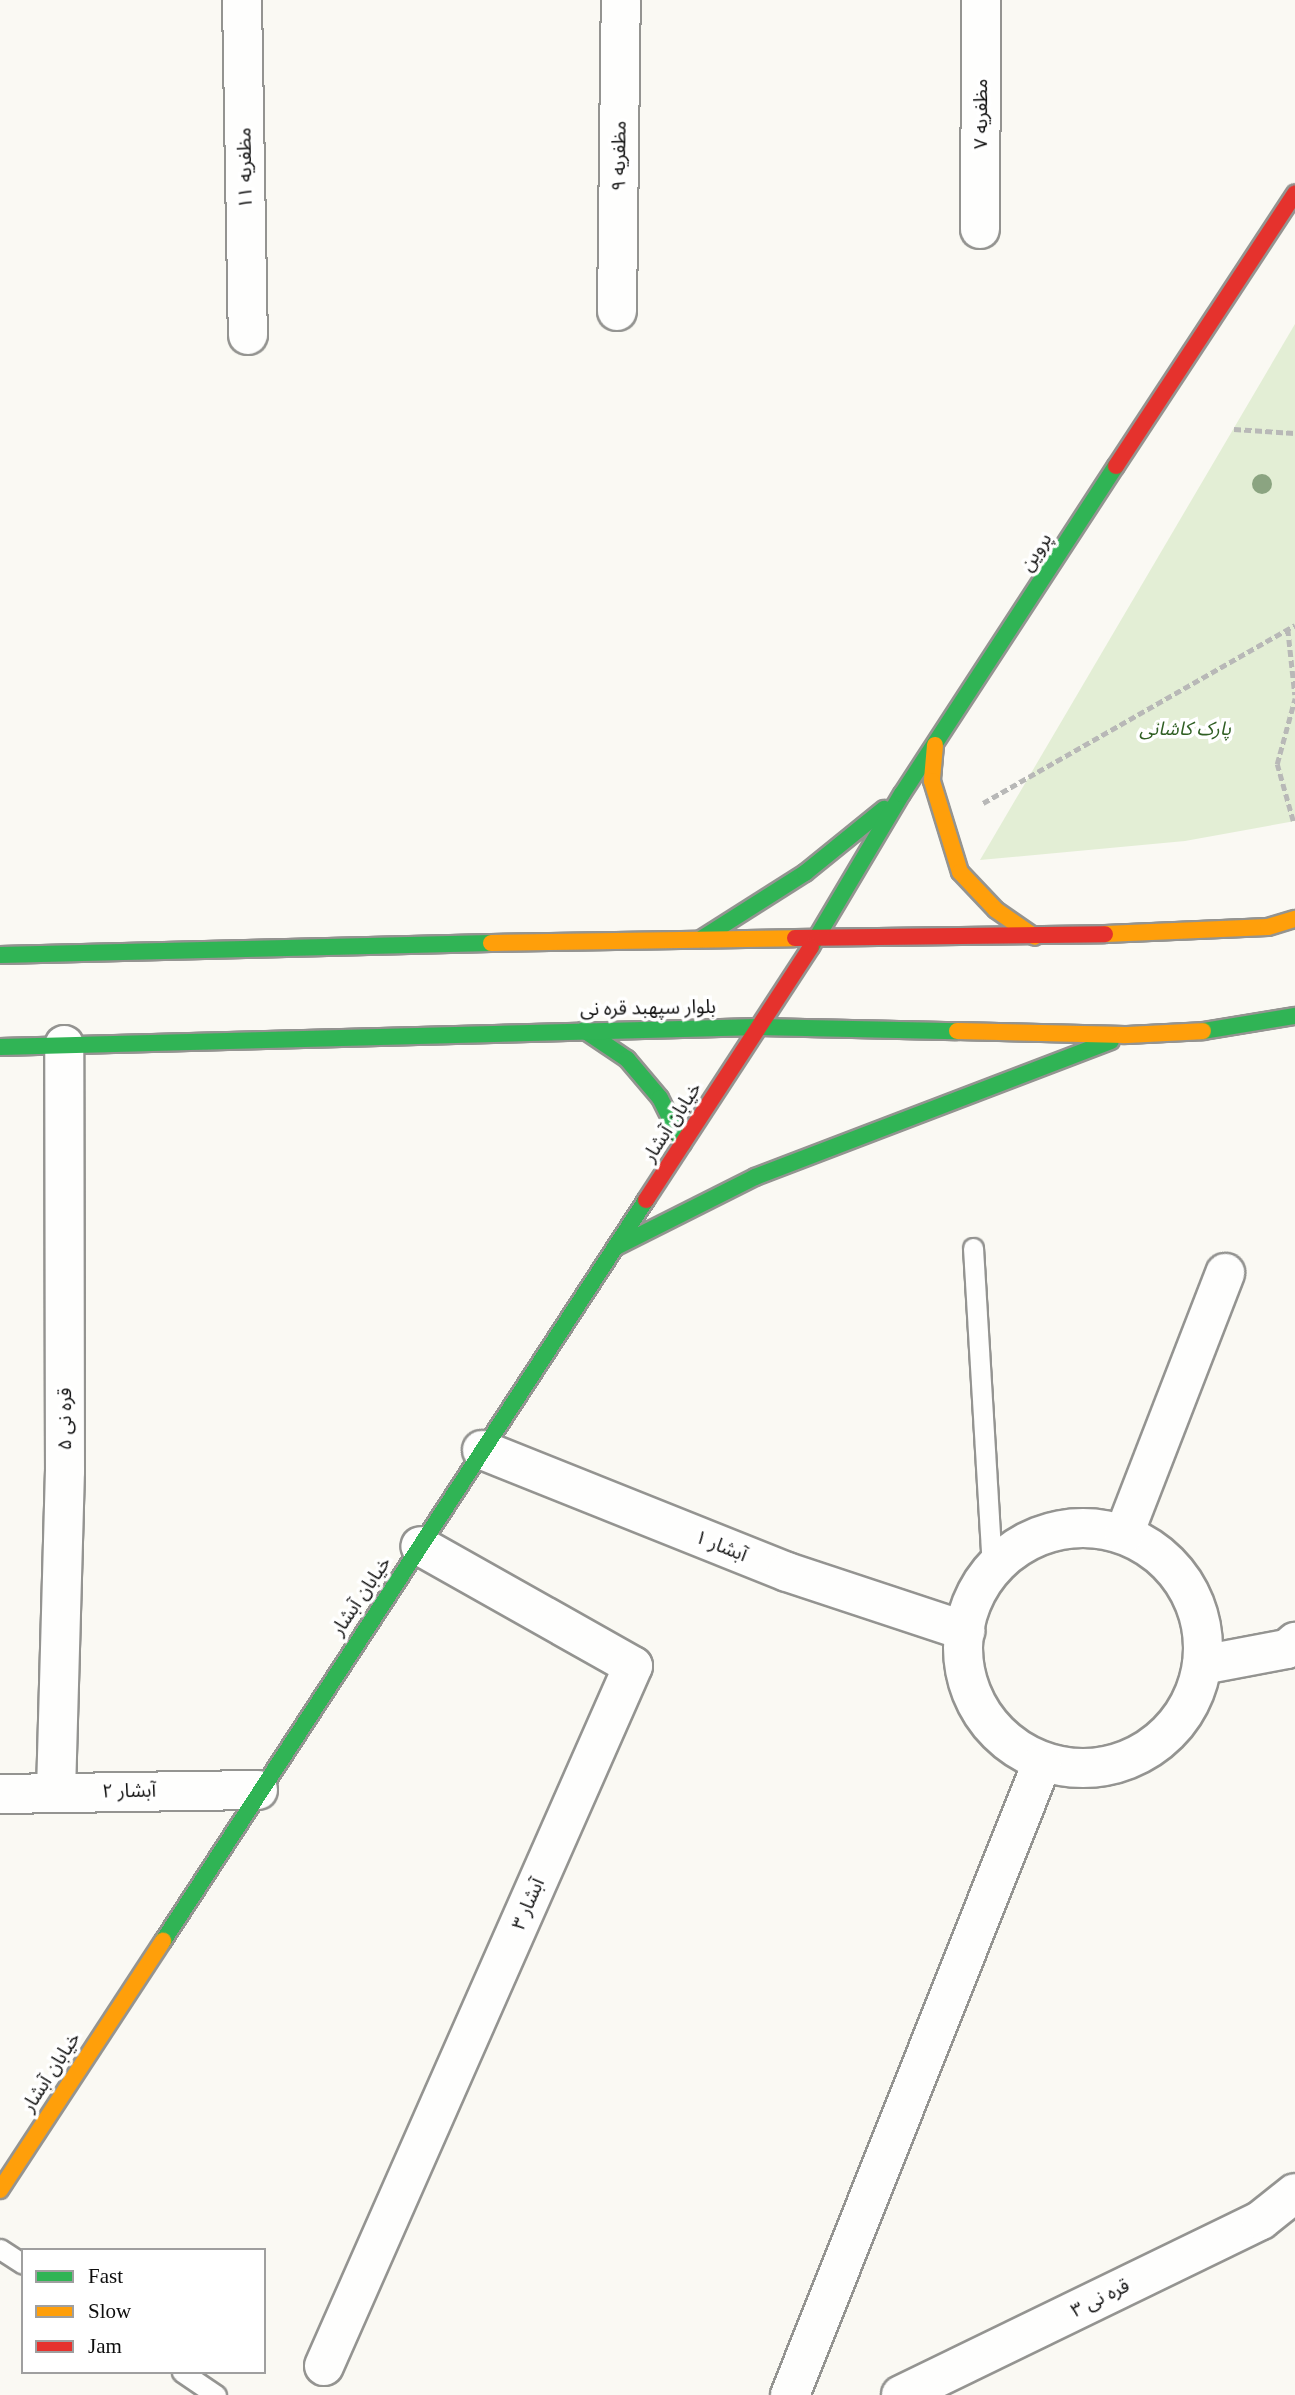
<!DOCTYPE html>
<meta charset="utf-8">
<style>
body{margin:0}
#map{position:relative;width:1295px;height:2395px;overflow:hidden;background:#faf9f3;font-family:"Times New Roman","Noto Sans Arabic",serif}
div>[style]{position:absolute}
.green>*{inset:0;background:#e3eed5}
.path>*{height:4.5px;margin-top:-2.25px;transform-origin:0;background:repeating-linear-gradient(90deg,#b8b8b7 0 7px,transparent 0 10.5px)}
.roads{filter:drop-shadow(2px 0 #949491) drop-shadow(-2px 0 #949491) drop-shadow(0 2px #949491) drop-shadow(0 -2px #949491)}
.lane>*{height:19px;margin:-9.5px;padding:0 9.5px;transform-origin:9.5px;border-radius:9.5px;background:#fefefd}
.street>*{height:38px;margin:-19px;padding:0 19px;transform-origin:19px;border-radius:19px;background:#fefefd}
.street>.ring{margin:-19px;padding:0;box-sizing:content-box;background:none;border:38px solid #fefefd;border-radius:50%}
.fast>*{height:16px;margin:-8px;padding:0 8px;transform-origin:8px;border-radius:8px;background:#30b455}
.slow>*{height:16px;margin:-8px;padding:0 8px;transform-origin:8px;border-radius:8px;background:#ff9f0a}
.jam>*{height:16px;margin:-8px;padding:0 8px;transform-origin:8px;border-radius:8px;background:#e5322d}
.trees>*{width:20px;height:20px;margin:-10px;border-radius:50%;background:#8ba481}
span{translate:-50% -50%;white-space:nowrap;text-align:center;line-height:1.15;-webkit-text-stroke:7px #fff;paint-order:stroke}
.street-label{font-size:19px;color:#0e0e0e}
.park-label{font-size:19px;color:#305f24;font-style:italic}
.legend{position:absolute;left:21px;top:2248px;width:245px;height:126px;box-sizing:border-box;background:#fff;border:2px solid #9f9f9f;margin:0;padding:9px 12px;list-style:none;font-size:21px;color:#0e0e0e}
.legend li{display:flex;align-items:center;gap:14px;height:35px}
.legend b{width:35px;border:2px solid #9f9f9f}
</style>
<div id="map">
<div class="green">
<div style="clip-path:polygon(1295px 324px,1295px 821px,1185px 841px,980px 860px)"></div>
</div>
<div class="path">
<div style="left:1234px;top:429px;width:61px;rotate:3.8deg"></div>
<div style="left:1288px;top:629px;width:66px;rotate:83.9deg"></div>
<div style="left:983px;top:803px;width:359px;rotate:-29.7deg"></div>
<div style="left:1293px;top:821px;width:59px;rotate:-105.7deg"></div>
<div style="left:1277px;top:764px;width:68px;rotate:-74.7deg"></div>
</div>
<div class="roads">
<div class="lane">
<div style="left:973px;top:1248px;width:319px;rotate:86.6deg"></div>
<div style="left:0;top:2249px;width:27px;rotate:33deg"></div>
<div style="left:182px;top:2372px;width:41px;rotate:34.1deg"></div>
</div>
<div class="street">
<div style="left:242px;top:0;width:335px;rotate:89deg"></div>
<div style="left:980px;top:229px;width:229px;rotate:-89.7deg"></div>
<div style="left:617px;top:311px;width:311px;rotate:-89.3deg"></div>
<div style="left:482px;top:1450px;width:328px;rotate:21.8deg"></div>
<div style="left:787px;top:1572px;width:188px;rotate:18.3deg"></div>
<div class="ring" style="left:963px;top:1528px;width:202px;height:202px"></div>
<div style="left:1124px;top:1534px;width:280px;rotate:-68.8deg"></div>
<div style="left:1202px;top:1665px;width:86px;rotate:-10.7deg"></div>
<div style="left:1287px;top:1649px;width:11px;rotate:-41deg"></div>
<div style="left:56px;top:1792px;width:321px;rotate:-88.4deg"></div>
<div style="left:65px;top:1471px;width:426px;rotate:-90.1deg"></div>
<div style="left:0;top:1794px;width:258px;rotate:-0.9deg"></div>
<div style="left:324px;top:2366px;width:765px;rotate:-66.18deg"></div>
<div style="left:633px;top:1666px;width:244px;rotate:-150.6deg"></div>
<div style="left:790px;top:2395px;width:680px;rotate:-68.26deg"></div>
<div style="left:901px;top:2395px;width:400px;rotate:-25.9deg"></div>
<div style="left:1261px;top:2220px;width:43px;rotate:-38.5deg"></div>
</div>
<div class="fast">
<div style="left:701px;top:939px;width:123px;rotate:-32.4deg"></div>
<div style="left:805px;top:873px;width:102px;rotate:-39deg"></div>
<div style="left:811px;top:947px;width:178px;rotate:-59.3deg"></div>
<div style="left:902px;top:794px;width:392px;rotate:-56.9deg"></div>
<div style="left:0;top:955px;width:491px;rotate:-1.4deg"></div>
<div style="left:584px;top:1030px;width:52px;rotate:34deg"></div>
<div style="left:627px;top:1059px;width:51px;rotate:49.8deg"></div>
<div style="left:660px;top:1098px;width:51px;rotate:63.4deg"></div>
<div style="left:1203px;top:1031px;width:93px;rotate:-9.3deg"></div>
<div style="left:0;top:1047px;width:759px;rotate:-1.51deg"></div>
<div style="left:759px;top:1027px;width:198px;rotate:1.2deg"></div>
<div style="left:618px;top:1246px;width:153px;rotate:-26.7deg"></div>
<div style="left:755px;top:1177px;width:381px;rotate:-20.9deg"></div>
<div style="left:163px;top:1941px;width:885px;rotate:-56.9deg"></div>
</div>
<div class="slow">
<div style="left:935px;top:745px;width:36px;rotate:95deg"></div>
<div style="left:932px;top:781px;width:95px;rotate:72.9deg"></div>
<div style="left:960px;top:872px;width:52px;rotate:46.5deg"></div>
<div style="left:996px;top:910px;width:47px;rotate:34.7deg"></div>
<div style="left:1105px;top:934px;width:163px;rotate:-2.5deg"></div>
<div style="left:1268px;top:927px;width:28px;rotate:-17deg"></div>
<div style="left:491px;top:943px;width:304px;rotate:-0.9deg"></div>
<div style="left:957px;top:1031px;width:168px;rotate:1.4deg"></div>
<div style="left:1125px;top:1035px;width:78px;rotate:-2.9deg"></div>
<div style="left:0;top:2190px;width:298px;rotate:-56.8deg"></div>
</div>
<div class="jam">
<div style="left:1116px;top:466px;width:326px;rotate:-56.7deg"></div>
<div style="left:795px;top:938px;width:310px;rotate:-0.7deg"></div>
<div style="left:646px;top:1200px;width:302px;rotate:-56.9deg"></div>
</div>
</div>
<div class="trees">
<div style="left:1262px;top:484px"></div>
</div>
<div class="street-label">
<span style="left:981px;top:114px;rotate:-90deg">مظفریه ۷</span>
<span style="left:619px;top:156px;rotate:-89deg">مظفریه ۹</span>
<span style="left:245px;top:168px;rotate:-91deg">مظفریه ۱۱</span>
<span style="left:1036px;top:552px;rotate:-57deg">پروین</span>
<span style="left:648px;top:1008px;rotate:-1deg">بلوار سپهبد قره نی</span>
<span style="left:672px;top:1122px;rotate:-57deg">خیابان آبشار</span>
<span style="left:65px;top:1419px;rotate:-90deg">قره نی ۵</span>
<span style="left:721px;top:1546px;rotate:22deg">آبشار ۱</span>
<span style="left:361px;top:1596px;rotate:-56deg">خیابان آبشار</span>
<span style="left:129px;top:1791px;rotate:-1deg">آبشار ۲</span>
<span style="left:528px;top:1904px;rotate:-66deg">آبشار ۳</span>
<span style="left:51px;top:2072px;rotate:-57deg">خیابان آبشار</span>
<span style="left:1100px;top:2298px;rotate:-26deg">قره نی ۳</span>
</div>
<div class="park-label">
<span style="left:1185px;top:729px">پارک کاشانی</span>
</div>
<ul class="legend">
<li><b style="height:9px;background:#30b455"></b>Fast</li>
<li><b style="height:9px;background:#ff9f0a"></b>Slow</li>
<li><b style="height:9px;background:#e5322d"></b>Jam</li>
</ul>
</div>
